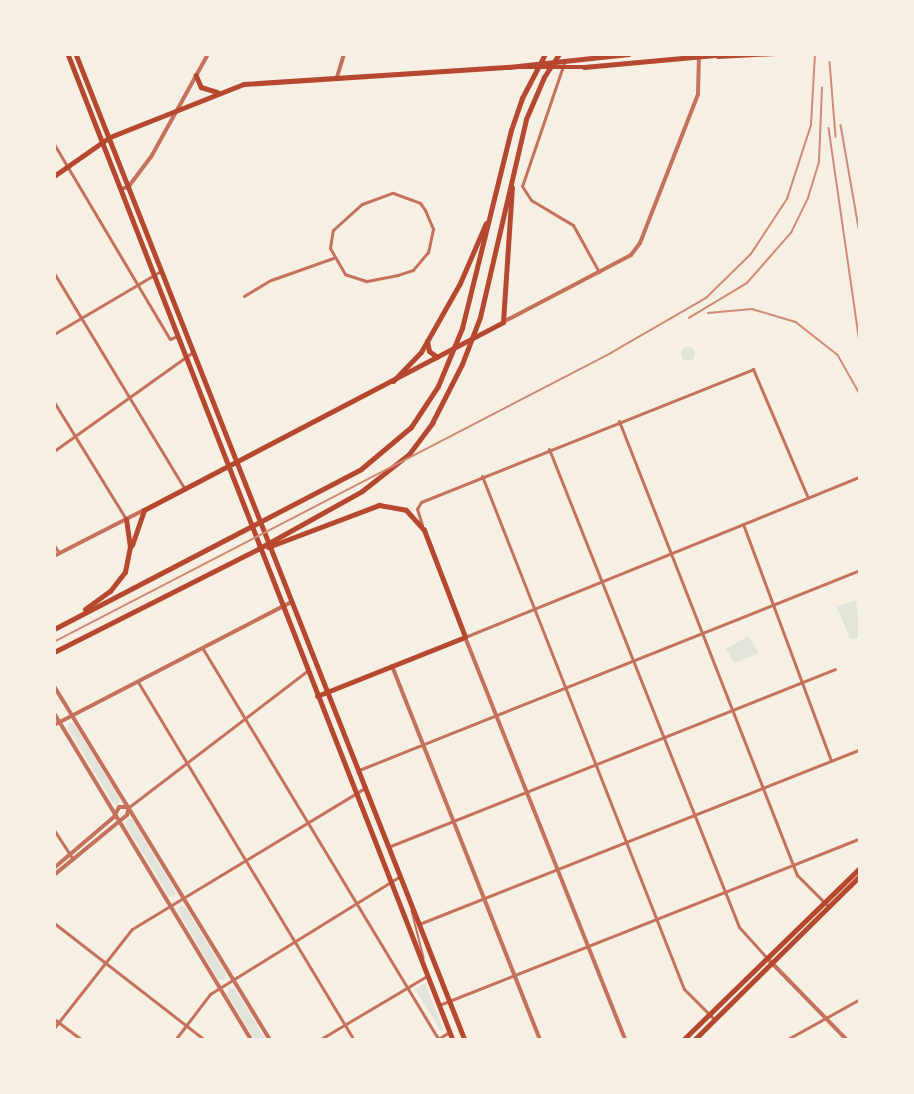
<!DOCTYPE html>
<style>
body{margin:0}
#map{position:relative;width:914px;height:1094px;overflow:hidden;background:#f6efe4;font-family:"Fira Sans Condensed",sans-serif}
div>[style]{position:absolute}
.green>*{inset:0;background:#e2e4dc}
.round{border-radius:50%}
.service>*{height:1.5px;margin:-0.75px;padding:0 0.75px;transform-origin:0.75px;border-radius:0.75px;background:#c5725c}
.minor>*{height:3px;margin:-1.5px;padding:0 1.5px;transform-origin:1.5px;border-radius:1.5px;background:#c5725c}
.tertiary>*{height:4px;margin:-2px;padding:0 2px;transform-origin:2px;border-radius:2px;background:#c5725c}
.secondary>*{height:4px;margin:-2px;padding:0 2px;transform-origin:2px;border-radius:2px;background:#b5482f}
.primary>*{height:4.5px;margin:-2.25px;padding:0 2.25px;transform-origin:2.25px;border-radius:2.25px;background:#b5482f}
.motorway>*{height:5px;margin:-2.5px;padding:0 2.5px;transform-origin:2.5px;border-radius:2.5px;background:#b5482f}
.rail>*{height:1.5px;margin:-0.75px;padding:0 0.75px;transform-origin:0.75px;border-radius:0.75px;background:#cf8b77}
span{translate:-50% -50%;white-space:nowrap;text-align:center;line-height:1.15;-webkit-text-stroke:4.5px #f6efe4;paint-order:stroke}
.frame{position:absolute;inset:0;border:56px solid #f6efe4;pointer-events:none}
</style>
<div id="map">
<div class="green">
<div class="round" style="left:681px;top:347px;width:14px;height:14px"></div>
<div style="clip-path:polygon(856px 600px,860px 638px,850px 639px,837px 607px)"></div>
<div style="clip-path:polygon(748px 636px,759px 653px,734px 663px,726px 649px)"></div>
<div style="clip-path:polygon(69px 723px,74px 724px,120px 799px,118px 804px,113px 803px,68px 728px)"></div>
<div style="clip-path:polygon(127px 819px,132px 819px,176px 892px,174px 897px,169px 896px,125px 824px)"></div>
<div style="clip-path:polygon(180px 906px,185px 907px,226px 974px,224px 980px,218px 979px,178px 911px)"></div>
<div style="clip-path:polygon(425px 983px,443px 1029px,441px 1031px,415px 989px)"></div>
<div style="clip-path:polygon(229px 988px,235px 989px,266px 1040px,255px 1040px,227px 994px)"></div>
</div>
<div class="service">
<div style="left:412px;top:911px;width:49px;rotate:75.7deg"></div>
</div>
<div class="minor">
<div style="left:565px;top:60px;width:133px;rotate:108.8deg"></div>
<div style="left:522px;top:186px;width:17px;rotate:57deg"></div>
<div style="left:531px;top:200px;width:49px;rotate:30.8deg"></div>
<div style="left:573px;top:225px;width:54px;rotate:61deg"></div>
<div style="left:54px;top:144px;width:227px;rotate:59.3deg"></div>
<div style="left:170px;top:339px;width:8px;rotate:-23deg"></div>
<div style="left:393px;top:193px;width:29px;rotate:20deg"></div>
<div style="left:420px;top:203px;width:9px;rotate:54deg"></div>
<div style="left:425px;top:210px;width:21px;rotate:67deg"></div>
<div style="left:433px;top:229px;width:24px;rotate:102deg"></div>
<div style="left:428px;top:252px;width:23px;rotate:130deg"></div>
<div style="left:413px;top:270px;width:16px;rotate:162deg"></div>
<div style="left:398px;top:275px;width:33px;rotate:169deg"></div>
<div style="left:366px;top:281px;width:22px;rotate:-162deg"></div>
<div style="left:345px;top:274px;width:30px;rotate:-120deg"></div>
<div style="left:330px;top:248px;width:18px;rotate:-81deg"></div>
<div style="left:333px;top:230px;width:39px;rotate:-42deg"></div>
<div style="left:362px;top:204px;width:33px;rotate:-20deg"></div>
<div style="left:54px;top:273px;width:253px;rotate:58.8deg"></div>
<div style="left:244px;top:296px;width:31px;rotate:-31deg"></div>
<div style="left:271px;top:280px;width:66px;rotate:-19.5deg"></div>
<div style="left:54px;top:334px;width:124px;rotate:-30.5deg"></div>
<div style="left:54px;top:402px;width:137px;rotate:58.4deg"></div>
<div style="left:619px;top:421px;width:488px;rotate:68.6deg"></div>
<div style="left:797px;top:875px;width:45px;rotate:45deg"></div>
<div style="left:549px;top:449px;width:514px;rotate:68.32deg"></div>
<div style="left:739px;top:927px;width:42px;rotate:47.9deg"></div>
<div style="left:54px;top:451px;width:171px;rotate:-35.5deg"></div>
<div style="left:482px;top:476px;width:551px;rotate:68.51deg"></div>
<div style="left:684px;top:989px;width:44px;rotate:45deg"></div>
<div style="left:743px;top:524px;width:252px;rotate:69.6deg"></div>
<div style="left:422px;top:525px;width:17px;rotate:-107deg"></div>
<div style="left:417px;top:509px;width:8px;rotate:-60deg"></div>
<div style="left:421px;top:502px;width:358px;rotate:-21.8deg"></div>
<div style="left:753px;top:369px;width:140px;rotate:66.9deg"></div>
<div style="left:54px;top:545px;width:9px;rotate:58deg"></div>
<div style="left:465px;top:637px;width:426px;rotate:-22.1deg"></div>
<div style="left:203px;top:649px;width:457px;rotate:58.9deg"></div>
<div style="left:138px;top:682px;width:418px;rotate:58.9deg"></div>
<div style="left:359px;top:770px;width:539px;rotate:-21.76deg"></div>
<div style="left:129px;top:807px;width:224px;rotate:-37.4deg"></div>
<div style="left:54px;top:830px;width:35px;rotate:57deg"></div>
<div style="left:388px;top:847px;width:481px;rotate:-21.7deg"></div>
<div style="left:54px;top:923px;width:191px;rotate:37.8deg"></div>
<div style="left:419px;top:924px;width:474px;rotate:-21.6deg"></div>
<div style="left:439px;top:1005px;width:453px;rotate:-21.6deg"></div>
<div style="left:54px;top:1019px;width:35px;rotate:37deg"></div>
<div style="left:54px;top:1028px;width:126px;rotate:-51.8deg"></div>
<div style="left:132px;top:929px;width:272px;rotate:-31.2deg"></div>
<div style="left:438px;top:1039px;width:13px;rotate:-32deg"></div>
<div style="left:175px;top:1040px;width:58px;rotate:-52.7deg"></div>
<div style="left:210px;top:994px;width:224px;rotate:-31.8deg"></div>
<div style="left:319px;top:1040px;width:126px;rotate:-30.7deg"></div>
<div style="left:786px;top:1040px;width:85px;rotate:-29deg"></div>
</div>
<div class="tertiary">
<div style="left:337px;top:77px;width:24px;rotate:-73deg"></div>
<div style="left:122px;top:189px;width:8px;rotate:-23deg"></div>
<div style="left:129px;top:186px;width:36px;rotate:-53deg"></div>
<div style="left:151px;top:157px;width:118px;rotate:-61deg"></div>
<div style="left:503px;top:322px;width:144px;rotate:-27.6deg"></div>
<div style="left:631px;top:255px;width:15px;rotate:-53deg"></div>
<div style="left:640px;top:243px;width:160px;rotate:-68.7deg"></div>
<div style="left:698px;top:94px;width:40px;rotate:-88.6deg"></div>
<div style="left:54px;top:556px;width:101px;rotate:-27.1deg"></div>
<div style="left:465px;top:637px;width:434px;rotate:68.3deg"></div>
<div style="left:392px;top:666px;width:402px;rotate:68.4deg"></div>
<div style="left:54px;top:686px;width:415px;rotate:58.6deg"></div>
<div style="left:54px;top:713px;width:382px;rotate:58.9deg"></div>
<div style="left:54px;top:725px;width:267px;rotate:-27.4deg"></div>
<div style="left:54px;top:868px;width:79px;rotate:-40.4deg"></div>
<div style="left:114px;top:817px;width:11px;rotate:-63deg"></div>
<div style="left:119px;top:807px;width:10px"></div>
<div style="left:129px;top:807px;width:8px;rotate:104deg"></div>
<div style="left:127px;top:815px;width:94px;rotate:140.6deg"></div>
<div style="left:767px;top:958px;width:115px;rotate:45.7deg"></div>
</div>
<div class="secondary">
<div style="left:718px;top:57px;width:58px;rotate:-3deg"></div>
</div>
<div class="primary">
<div style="left:68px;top:54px;width:1058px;rotate:68.67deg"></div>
<div style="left:76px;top:54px;width:1060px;rotate:68.47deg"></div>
<div style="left:513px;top:67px;width:71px"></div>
<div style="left:584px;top:67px;width:145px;rotate:-5.2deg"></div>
<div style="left:196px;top:75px;width:13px;rotate:67deg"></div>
<div style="left:201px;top:87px;width:17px;rotate:17deg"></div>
<div style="left:54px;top:176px;width:68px;rotate:-34.9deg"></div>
<div style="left:110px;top:137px;width:144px;rotate:-21.6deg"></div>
<div style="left:244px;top:84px;width:266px;rotate:-3.7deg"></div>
<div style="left:509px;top:67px;width:120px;rotate:-6.2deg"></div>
<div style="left:144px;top:510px;width:405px;rotate:-27.6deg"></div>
<div style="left:317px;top:696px;width:159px;rotate:-21.7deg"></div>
<div style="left:465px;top:637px;width:115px;rotate:-111deg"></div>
<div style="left:683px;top:1040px;width:247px;rotate:-44.2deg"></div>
<div style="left:694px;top:1040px;width:233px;rotate:-44.7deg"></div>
</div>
<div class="motorway">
<div style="left:503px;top:322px;width:135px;rotate:-86.2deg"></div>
<div style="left:427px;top:341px;width:10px;rotate:79deg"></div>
<div style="left:429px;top:351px;width:10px;rotate:37deg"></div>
<div style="left:393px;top:381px;width:40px;rotate:-46deg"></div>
<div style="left:421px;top:352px;width:79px;rotate:-60.5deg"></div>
<div style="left:460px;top:283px;width:65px;rotate:-66.6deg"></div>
<div style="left:132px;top:545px;width:37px;rotate:-71deg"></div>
<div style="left:268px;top:547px;width:119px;rotate:-20.7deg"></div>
<div style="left:379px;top:505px;width:27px;rotate:10deg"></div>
<div style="left:406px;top:510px;width:27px;rotate:48deg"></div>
<div style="left:85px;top:609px;width:31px;rotate:-36deg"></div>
<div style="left:110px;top:591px;width:24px;rotate:-52deg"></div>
<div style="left:125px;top:572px;width:25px;rotate:-79deg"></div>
<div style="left:130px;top:547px;width:28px;rotate:-98deg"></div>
<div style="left:54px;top:629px;width:346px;rotate:-27.5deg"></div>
<div style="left:361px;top:469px;width:65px;rotate:-40deg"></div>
<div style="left:411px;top:427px;width:49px;rotate:-56.6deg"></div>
<div style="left:438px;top:386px;width:63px;rotate:-67.5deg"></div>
<div style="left:462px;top:328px;width:204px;rotate:-76.1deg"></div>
<div style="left:511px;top:130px;width:34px;rotate:-71deg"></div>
<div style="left:522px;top:98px;width:50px;rotate:-62.4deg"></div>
<div style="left:54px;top:652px;width:229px;rotate:-26.8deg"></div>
<div style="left:258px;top:549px;width:119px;rotate:-29.1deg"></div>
<div style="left:362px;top:491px;width:60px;rotate:-38.2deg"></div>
<div style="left:409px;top:454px;width:39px;rotate:-53deg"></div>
<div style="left:432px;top:423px;width:66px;rotate:-63deg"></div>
<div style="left:462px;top:364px;width:50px;rotate:-69deg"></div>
<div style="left:480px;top:317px;width:203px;rotate:-76.9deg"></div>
<div style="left:526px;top:119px;width:46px;rotate:-66.8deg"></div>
<div style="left:544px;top:77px;width:27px;rotate:-57deg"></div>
</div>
<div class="rail">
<div style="left:830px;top:62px;width:75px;rotate:85.4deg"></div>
<div style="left:841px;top:125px;width:111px;rotate:80.1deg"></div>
<div style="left:829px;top:128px;width:216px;rotate:81.8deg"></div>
<div style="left:708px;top:313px;width:44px;rotate:-5.2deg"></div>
<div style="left:752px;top:309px;width:46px;rotate:16.5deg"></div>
<div style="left:796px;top:322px;width:53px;rotate:38.2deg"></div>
<div style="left:838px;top:355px;width:45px;rotate:60.6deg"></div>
<div style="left:689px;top:318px;width:68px;rotate:-31.1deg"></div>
<div style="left:747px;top:283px;width:67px;rotate:-48.7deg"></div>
<div style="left:791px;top:233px;width:39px;rotate:-64deg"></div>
<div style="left:808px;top:198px;width:38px;rotate:-73deg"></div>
<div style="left:819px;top:162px;width:74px;rotate:-87.7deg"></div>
<div style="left:54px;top:642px;width:628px;rotate:-27.42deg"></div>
<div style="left:611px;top:353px;width:110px;rotate:-30.1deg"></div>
<div style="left:706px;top:298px;width:63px;rotate:-44.4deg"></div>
<div style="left:751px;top:254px;width:66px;rotate:-56.8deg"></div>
<div style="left:787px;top:199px;width:78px;rotate:-72deg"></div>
<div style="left:811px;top:125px;width:71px;rotate:-86.8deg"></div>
</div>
<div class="frame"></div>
</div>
